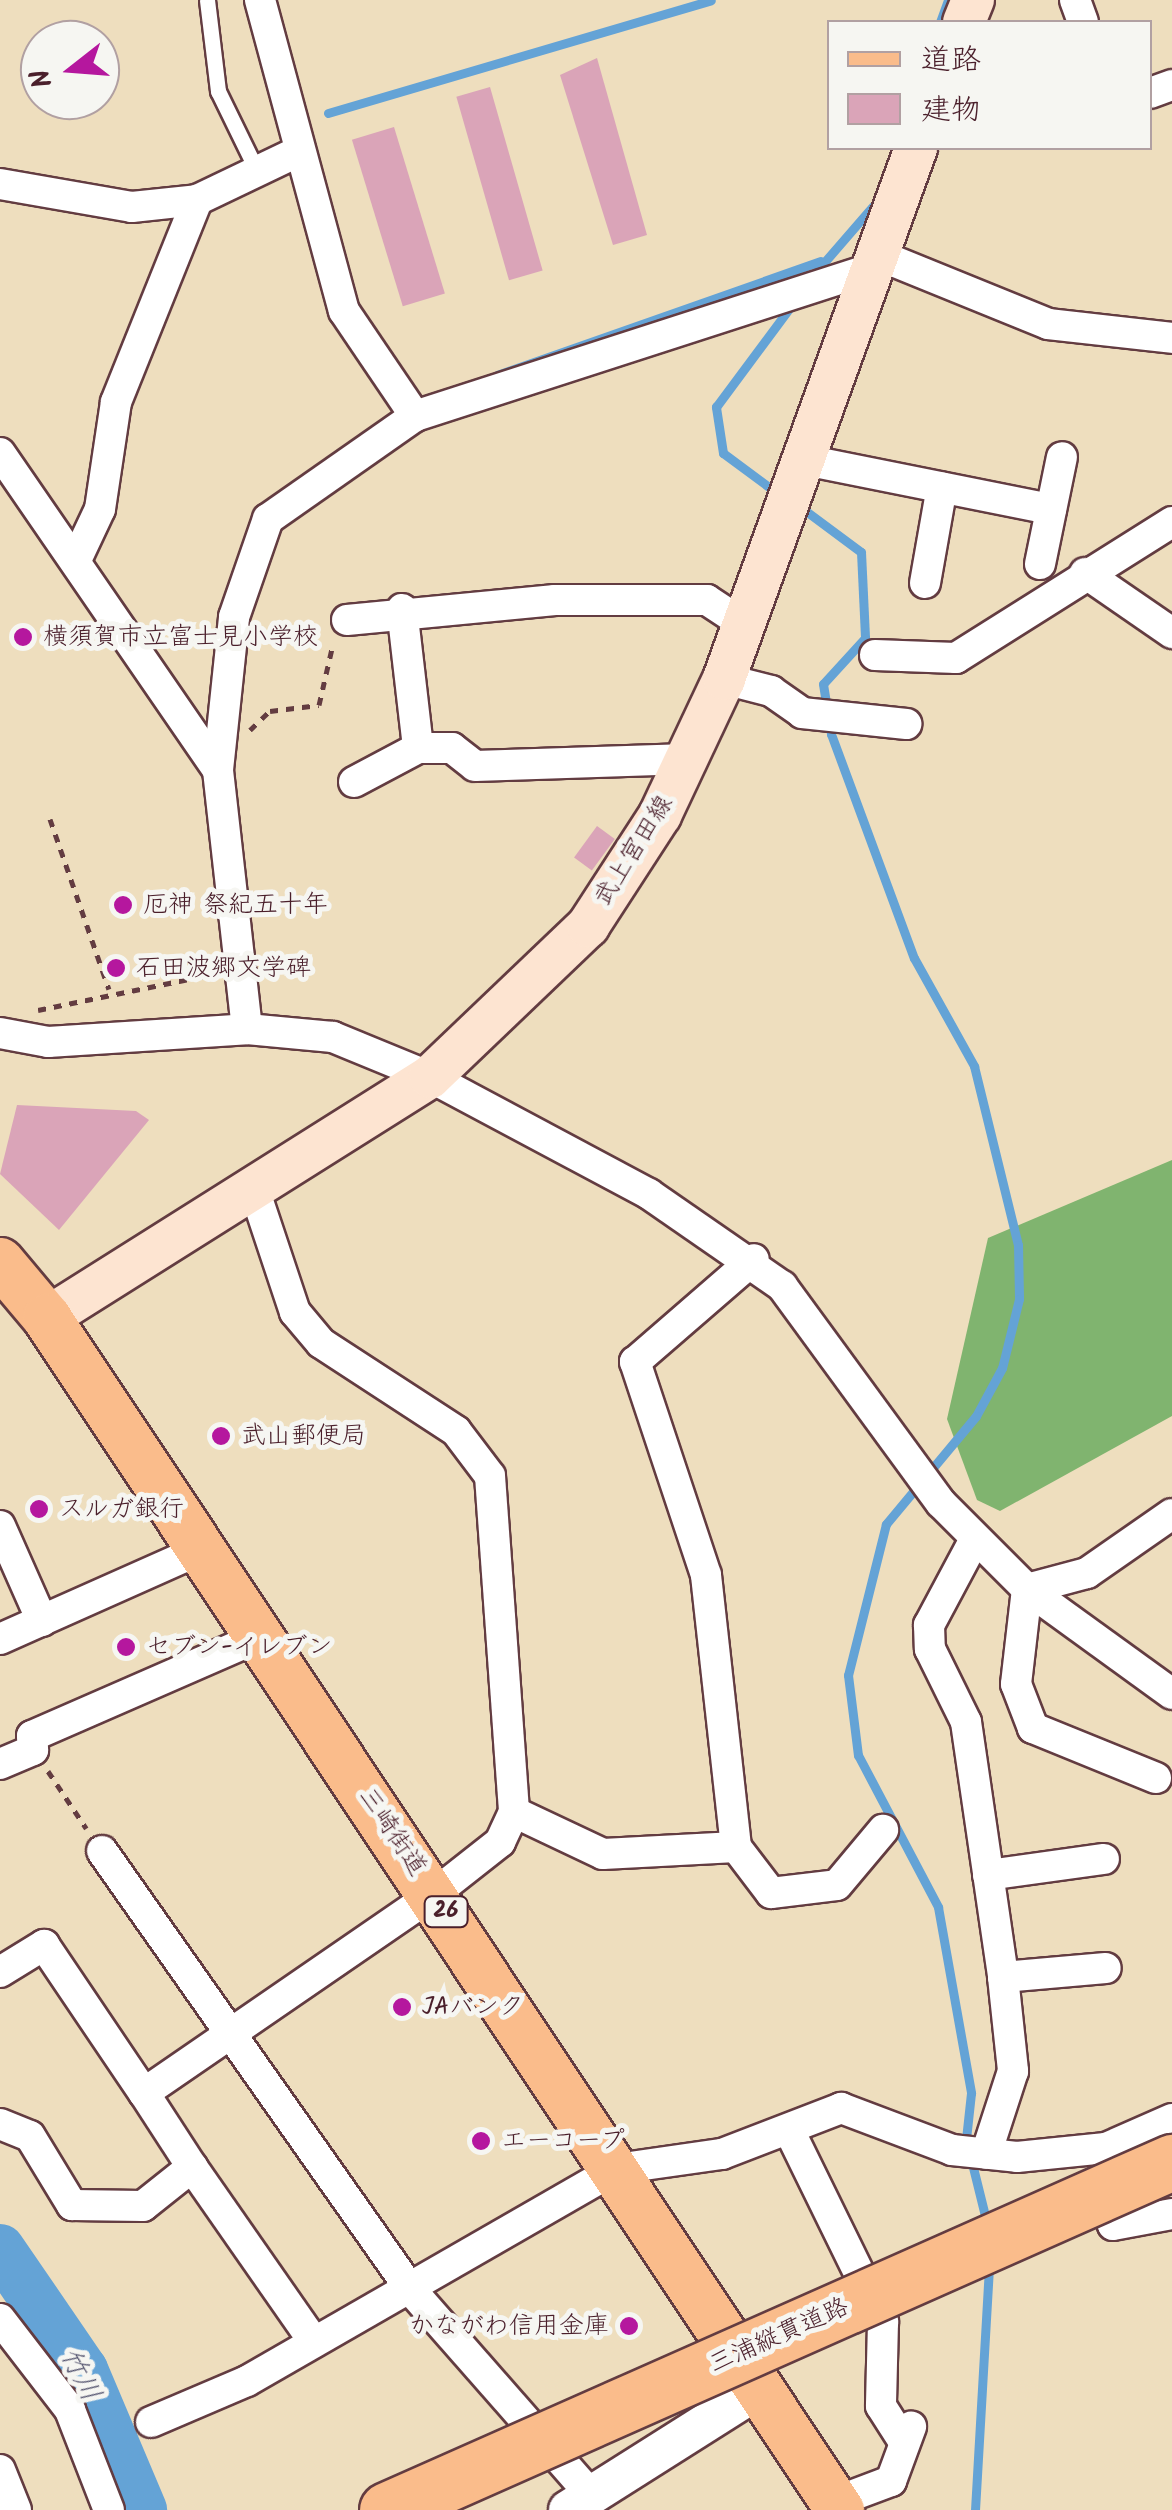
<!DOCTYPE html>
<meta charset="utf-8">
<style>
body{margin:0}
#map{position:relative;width:1172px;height:2510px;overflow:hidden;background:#eedebe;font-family:Kalam,"Klee One",sans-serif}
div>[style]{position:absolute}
.forest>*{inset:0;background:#80b46f}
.stream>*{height:9px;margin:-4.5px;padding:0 4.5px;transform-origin:4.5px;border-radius:4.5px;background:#64a3d6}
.river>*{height:50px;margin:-25px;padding:0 25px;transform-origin:25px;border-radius:25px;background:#64a3d6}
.building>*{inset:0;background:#daa4b8;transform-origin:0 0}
.path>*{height:5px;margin-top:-2.5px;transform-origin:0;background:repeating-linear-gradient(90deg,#633c41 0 8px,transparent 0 16px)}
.roads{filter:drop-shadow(2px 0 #633c41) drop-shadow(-2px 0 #633c41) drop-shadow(0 2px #633c41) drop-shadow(0 -2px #633c41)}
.service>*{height:15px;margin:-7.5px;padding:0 7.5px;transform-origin:7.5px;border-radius:7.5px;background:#fff}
.minor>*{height:30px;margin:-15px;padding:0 15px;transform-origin:15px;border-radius:15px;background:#fff}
.tertiary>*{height:38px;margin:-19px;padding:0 19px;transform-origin:19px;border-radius:19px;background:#fff}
.secondary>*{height:42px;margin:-21px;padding:0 21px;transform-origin:21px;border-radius:21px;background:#fde4d1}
.primary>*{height:48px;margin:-24px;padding:0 24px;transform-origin:24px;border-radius:24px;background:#fabc8b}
.bridges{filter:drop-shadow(2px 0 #633c41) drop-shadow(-2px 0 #633c41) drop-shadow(0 2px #633c41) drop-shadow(0 -2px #633c41)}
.motorway-bridge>*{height:55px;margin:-27.5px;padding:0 27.5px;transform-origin:27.5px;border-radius:27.5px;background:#fabc8b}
.dots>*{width:28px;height:28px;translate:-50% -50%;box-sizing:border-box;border:5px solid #f6f6f2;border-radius:50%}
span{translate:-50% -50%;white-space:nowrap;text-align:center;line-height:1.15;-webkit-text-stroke:10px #f6f6f2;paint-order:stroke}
.shield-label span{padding:2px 8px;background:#f6f6f2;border:2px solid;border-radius:8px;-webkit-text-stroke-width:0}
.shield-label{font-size:22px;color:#4a1f2b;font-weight:700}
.poi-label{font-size:25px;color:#4a1f2b}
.left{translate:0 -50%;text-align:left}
.right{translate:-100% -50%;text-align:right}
.street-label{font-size:25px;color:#4a1f2b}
.water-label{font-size:28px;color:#54546f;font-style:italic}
.legend{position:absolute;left:827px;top:20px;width:325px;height:130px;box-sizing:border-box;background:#f6f6f2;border:2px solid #b1a0a2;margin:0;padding:12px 18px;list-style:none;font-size:30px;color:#4a1f2b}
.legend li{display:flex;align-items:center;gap:20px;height:50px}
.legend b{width:50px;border:2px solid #b1a0a2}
.north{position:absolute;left:20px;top:20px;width:100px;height:100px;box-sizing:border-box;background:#f6f6f2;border:2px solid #b1a0a2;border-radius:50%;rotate:253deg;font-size:28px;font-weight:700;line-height:40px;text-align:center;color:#4a1f2b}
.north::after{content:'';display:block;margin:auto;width:35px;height:45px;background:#b5179e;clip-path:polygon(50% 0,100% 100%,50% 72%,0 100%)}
</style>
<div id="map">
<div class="forest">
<div style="clip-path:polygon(1172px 1160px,1172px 1416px,1000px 1511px,977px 1500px,947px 1419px,988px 1238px)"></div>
</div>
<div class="stream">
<div style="left:940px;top:22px;width:23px;rotate:-70deg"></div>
<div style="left:328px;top:113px;width:399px;rotate:-16.4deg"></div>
<div style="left:808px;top:281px;width:99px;rotate:-49.1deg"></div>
<div style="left:497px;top:375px;width:343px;rotate:-19.4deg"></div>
<div style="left:777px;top:493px;width:67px;rotate:-143.5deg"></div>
<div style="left:723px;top:453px;width:47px;rotate:-98.7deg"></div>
<div style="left:716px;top:407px;width:131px;rotate:-53.4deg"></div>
<div style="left:799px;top:506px;width:77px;rotate:36.6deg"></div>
<div style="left:861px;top:552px;width:86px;rotate:87.3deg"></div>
<div style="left:865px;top:638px;width:62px;rotate:132.4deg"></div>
<div style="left:823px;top:684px;width:51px;rotate:80.9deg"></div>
<div style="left:831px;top:734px;width:239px;rotate:69.7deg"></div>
<div style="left:914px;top:958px;width:124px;rotate:60.9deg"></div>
<div style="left:974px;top:1066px;width:184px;rotate:76.2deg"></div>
<div style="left:1018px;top:1245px;width:54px;rotate:88.9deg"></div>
<div style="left:1019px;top:1299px;width:71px;rotate:103.8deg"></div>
<div style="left:1002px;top:1368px;width:55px;rotate:118.4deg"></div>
<div style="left:976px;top:1416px;width:141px;rotate:129.8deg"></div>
<div style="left:886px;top:1524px;width:156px;rotate:104.1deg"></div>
<div style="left:848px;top:1675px;width:81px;rotate:82.9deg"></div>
<div style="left:858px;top:1755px;width:172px;rotate:62.2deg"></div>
<div style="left:938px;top:1907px;width:189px;rotate:79.9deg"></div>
<div style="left:971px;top:2093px;width:46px;rotate:96.2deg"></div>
<div style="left:966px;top:2139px;width:88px;rotate:76.1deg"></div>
<div style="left:975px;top:2510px;width:245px;rotate:-86.7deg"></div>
</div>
<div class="river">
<div style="left:0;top:2249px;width:147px;rotate:55.6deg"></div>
<div style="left:83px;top:2370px;width:152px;rotate:67.1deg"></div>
</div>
<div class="building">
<div style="clip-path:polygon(597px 58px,647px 235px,613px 245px,560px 75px)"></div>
<div style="left:490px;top:87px;width:191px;height:35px;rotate:74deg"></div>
<div style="left:394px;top:127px;width:174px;height:44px;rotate:73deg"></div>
<div style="left:597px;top:826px;width:22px;height:39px;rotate:36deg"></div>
<div style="clip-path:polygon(17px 1105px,136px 1111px,149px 1120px,59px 1230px,0 1174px)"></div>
</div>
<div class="path">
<div style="left:250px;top:730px;width:28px;rotate:-44deg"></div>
<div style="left:270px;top:711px;width:49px;rotate:-7deg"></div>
<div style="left:319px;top:705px;width:63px;rotate:-77.1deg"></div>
<div style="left:50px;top:819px;width:180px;rotate:70.9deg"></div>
<div style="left:38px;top:1010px;width:179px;rotate:-11.6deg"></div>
<div style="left:48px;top:1771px;width:69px;rotate:56.3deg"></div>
</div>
<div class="roads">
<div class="service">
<div style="left:207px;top:0;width:92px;rotate:83.1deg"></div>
<div style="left:218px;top:91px;width:87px;rotate:64deg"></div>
</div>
<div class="minor">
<div style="left:260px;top:0;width:322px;rotate:74.9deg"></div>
<div style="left:344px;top:311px;width:127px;rotate:55.9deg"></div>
<div style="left:1075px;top:0;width:23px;rotate:70deg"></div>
<div style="left:1150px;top:93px;width:23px;rotate:-20deg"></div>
<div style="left:0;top:184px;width:134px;rotate:9.9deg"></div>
<div style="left:132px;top:207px;width:65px;rotate:-6.1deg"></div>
<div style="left:876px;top:254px;width:186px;rotate:22.1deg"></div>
<div style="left:1048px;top:324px;width:125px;rotate:6.4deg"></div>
<div style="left:0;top:453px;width:385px;rotate:55.5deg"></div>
<div style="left:805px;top:460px;width:251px;rotate:11.3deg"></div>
<div style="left:76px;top:560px;width:56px;rotate:-64.8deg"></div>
<div style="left:100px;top:509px;width:108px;rotate:-81.5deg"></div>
<div style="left:116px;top:402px;width:218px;rotate:-68.1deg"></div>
<div style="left:197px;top:200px;width:109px;rotate:-25.6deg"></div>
<div style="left:1040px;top:564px;width:109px;rotate:-78.4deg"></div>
<div style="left:1085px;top:573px;width:106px;rotate:34.6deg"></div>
<div style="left:925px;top:583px;width:97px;rotate:-80deg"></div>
<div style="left:402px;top:609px;width:140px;rotate:83.4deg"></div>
<div style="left:347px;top:620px;width:209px;rotate:-5.5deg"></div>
<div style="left:555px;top:600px;width:152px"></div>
<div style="left:707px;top:600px;width:45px;rotate:33.3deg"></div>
<div style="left:875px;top:655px;width:81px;rotate:2.1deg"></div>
<div style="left:956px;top:658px;width:255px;rotate:-32.2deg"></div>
<div style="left:724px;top:679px;width:49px;rotate:14.3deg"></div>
<div style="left:771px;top:691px;width:38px;rotate:35deg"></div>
<div style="left:802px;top:713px;width:105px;rotate:6deg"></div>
<div style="left:354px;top:782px;width:72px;rotate:-28deg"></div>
<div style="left:418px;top:748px;width:34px"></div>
<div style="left:452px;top:748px;width:29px;rotate:38deg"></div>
<div style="left:475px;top:766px;width:213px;rotate:-1.9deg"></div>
<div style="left:247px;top:1029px;width:261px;rotate:-96.4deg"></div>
<div style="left:218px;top:770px;width:154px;rotate:-84deg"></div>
<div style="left:234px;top:617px;width:104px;rotate:-70.9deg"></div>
<div style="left:268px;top:519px;width:179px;rotate:-35deg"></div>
<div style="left:415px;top:416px;width:478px;rotate:-17.9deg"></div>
<div style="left:0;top:1033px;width:49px;rotate:10.6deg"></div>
<div style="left:48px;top:1042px;width:199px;rotate:-3.7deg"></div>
<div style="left:247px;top:1029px;width:86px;rotate:5.3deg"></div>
<div style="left:333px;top:1037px;width:105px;rotate:22.4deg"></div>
<div style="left:430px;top:1077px;width:248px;rotate:28.1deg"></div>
<div style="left:649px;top:1194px;width:162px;rotate:34.7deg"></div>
<div style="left:782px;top:1286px;width:269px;rotate:53.8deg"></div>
<div style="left:941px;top:1503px;width:122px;rotate:45deg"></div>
<div style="left:1027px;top:1589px;width:179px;rotate:35.9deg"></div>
<div style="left:254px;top:1189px;width:130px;rotate:71.6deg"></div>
<div style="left:295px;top:1312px;width:40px;rotate:50deg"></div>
<div style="left:321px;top:1343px;width:161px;rotate:33.1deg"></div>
<div style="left:456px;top:1431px;width:56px;rotate:52.9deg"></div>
<div style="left:490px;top:1476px;width:337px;rotate:85.9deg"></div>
<div style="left:0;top:1526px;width:104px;rotate:66.1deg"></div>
<div style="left:975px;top:1539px;width:98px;rotate:118.1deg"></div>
<div style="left:929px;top:1625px;width:24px;rotate:88deg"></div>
<div style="left:930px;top:1649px;width:81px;rotate:63.7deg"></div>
<div style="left:966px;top:1722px;width:258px;rotate:81.7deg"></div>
<div style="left:1003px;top:1977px;width:95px;rotate:83.9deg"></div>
<div style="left:1013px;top:2071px;width:87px;rotate:108deg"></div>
<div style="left:0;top:1639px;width:221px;rotate:-24deg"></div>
<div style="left:0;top:1764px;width:36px;rotate:-23deg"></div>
<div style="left:33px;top:1750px;width:14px;rotate:-94deg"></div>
<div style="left:32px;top:1736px;width:250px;rotate:-23.6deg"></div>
<div style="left:1156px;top:1778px;width:133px;rotate:-157.9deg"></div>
<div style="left:1033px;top:1728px;width:47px;rotate:-111.1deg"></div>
<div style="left:1016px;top:1684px;width:96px;rotate:-83.4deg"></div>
<div style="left:1027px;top:1589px;width:62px;rotate:-14.9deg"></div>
<div style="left:1087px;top:1573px;width:103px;rotate:-34.8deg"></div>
<div style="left:736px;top:1847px;width:58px;rotate:52.7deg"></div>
<div style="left:771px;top:1893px;width:66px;rotate:-6.9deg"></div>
<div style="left:837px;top:1885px;width:72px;rotate:-50.1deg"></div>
<div style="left:102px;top:1851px;width:537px;rotate:54.86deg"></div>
<div style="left:411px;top:2290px;width:271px;rotate:48.7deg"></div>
<div style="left:988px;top:1875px;width:117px;rotate:-7.9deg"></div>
<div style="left:0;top:1972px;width:52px;rotate:-31.5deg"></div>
<div style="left:44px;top:1945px;width:179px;rotate:56deg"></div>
<div style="left:144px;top:2093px;width:352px;rotate:-34.5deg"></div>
<div style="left:434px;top:1894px;width:84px;rotate:-38.2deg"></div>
<div style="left:500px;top:1842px;width:33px;rotate:-65deg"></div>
<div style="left:514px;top:1812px;width:98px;rotate:25.3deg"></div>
<div style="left:603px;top:1854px;width:133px;rotate:-3deg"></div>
<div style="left:736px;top:1847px;width:274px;rotate:-96.3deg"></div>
<div style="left:706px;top:1575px;width:225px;rotate:-108.4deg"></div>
<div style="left:635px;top:1362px;width:157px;rotate:-40.9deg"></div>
<div style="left:1003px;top:1977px;width:103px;rotate:-5deg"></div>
<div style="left:144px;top:2093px;width:88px;rotate:57deg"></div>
<div style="left:0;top:2124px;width:32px;rotate:22deg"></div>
<div style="left:30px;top:2136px;width:81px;rotate:58.7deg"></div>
<div style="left:72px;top:2205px;width:71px;rotate:0.8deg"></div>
<div style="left:143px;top:2206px;width:63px;rotate:-38.5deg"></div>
<div style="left:192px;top:2167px;width:213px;rotate:55.1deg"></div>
<div style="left:790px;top:2132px;width:212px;rotate:63.9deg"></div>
<div style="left:883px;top:2322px;width:84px;rotate:91.4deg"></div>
<div style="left:881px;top:2406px;width:43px;rotate:57.4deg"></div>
<div style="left:1096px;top:2183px;width:45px;rotate:68deg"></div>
<div style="left:1113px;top:2225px;width:60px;rotate:-10.6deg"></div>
<div style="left:0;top:2319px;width:115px;rotate:52.4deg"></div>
<div style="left:70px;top:2410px;width:107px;rotate:68.7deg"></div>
<div style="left:151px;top:2422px;width:104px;rotate:-23.1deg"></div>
<div style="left:247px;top:2381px;width:426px;rotate:-29.9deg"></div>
<div style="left:616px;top:2169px;width:107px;rotate:-8.1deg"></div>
<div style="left:722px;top:2154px;width:128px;rotate:-21.1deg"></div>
<div style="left:841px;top:2108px;width:119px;rotate:20.7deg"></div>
<div style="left:952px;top:2150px;width:65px;rotate:6.1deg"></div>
<div style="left:1017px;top:2157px;width:89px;rotate:-5.8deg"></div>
<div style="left:1106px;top:2148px;width:72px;rotate:-23.7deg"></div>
<div style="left:0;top:2470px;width:43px;rotate:68.2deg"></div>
<div style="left:835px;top:2502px;width:60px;rotate:-20.6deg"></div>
<div style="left:891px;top:2481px;width:58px;rotate:-69.7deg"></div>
</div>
<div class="tertiary">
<div style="left:568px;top:2510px;width:228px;rotate:-32.3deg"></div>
</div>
<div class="secondary">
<div style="left:964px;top:22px;width:24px;rotate:-68deg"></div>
<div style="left:47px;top:1318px;width:453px;rotate:-32.2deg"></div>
<div style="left:430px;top:1077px;width:219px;rotate:-43.7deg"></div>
<div style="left:588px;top:926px;width:132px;rotate:-57deg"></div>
<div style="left:660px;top:815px;width:150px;rotate:-64.8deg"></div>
<div style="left:724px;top:679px;width:565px;rotate:-70.12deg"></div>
</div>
<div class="primary">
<div style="left:0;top:1262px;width:73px;rotate:50deg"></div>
<div style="left:47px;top:1318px;width:1432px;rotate:56.37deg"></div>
</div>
</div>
<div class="bridges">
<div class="motorway-bridge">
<div style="left:387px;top:2510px;width:859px;rotate:-23.91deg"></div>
</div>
</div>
<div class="dots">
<div style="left:23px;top:637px;background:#b5179e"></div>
<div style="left:123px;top:905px;background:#b5179e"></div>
<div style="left:116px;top:968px;background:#b5179e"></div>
<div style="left:221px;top:1436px;background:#b5179e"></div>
<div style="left:39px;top:1509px;background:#b5179e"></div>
<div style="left:126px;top:1647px;background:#b5179e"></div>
<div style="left:402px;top:2007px;background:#b5179e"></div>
<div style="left:481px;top:2141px;background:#b5179e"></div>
<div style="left:629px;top:2326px;background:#b5179e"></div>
</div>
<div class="shield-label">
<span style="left:446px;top:1912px">26</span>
</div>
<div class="poi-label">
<span class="left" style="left:43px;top:637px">横須賀市立富士見小学校</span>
<span class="left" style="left:143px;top:905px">厄神 祭紀五十年</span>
<span class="left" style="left:136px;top:968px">石田波郷文学碑</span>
<span class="left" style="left:241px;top:1436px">武山郵便局</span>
<span class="left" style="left:59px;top:1509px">スルガ銀行</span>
<span class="left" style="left:146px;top:1647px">セブン-イレブン</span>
<span class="left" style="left:422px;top:2007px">JAバンク</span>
<span class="left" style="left:501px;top:2141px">エーコープ</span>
<span class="right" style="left:609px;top:2326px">かながわ信用金庫</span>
</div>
<div class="street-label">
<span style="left:634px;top:851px;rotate:-58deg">武上宮田線</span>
<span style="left:392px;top:1832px;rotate:56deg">三崎街道</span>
<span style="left:779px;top:2336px;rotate:-24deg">三浦縦貫道路</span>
</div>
<div class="water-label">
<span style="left:79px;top:2375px;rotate:63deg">竹川</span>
</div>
<ul class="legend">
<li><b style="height:12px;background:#fabc8b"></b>道路</li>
<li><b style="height:28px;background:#daa4b8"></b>建物</li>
</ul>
<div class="north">N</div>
</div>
